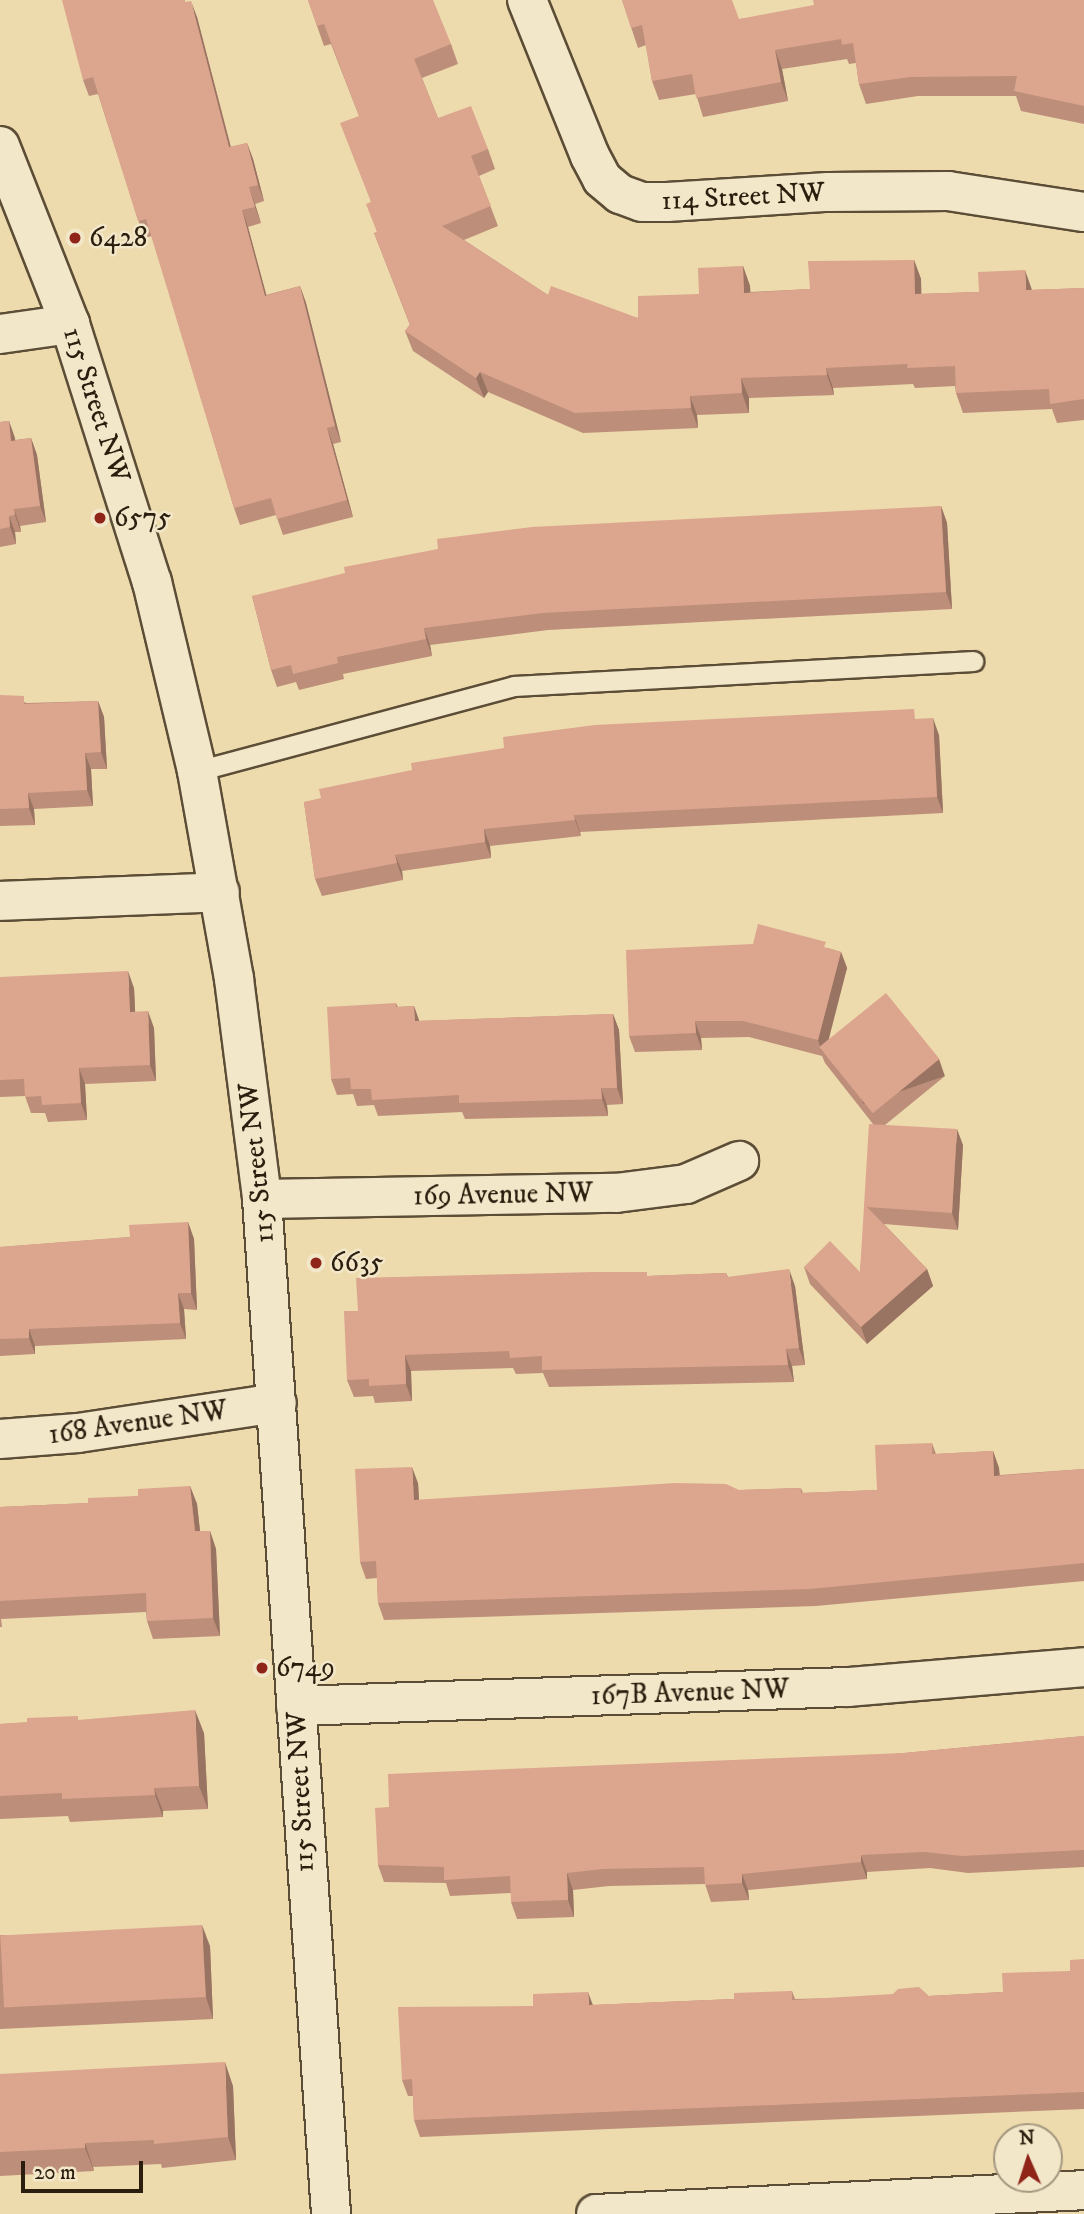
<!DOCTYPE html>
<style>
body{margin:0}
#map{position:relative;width:1084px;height:2214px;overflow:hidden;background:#eddaad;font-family:"IM FELL DW Pica",serif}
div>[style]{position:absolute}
.roads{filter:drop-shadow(2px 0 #5c4d36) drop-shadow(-2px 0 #5c4d36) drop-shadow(0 2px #5c4d36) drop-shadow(0 -2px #5c4d36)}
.service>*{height:19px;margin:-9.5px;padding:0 9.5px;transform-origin:9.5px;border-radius:9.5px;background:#f3e7ca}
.minor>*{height:38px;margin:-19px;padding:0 19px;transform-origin:19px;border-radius:19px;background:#f3e7ca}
.tertiary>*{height:38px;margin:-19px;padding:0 19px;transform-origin:19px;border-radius:19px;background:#f3e7ca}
.wall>*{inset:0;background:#bd8e7a}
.shaded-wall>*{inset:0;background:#9a7463;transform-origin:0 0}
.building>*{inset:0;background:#dca58e;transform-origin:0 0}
.dots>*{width:19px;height:19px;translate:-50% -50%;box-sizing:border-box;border:4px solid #f3e7ca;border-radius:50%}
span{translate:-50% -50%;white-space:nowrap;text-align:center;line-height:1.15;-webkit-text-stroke:5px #f3e7ca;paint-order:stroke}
.street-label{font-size:28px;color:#2c1e0e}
.poi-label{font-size:28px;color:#2c1e0e}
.left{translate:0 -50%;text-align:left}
.north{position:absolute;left:993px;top:2123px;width:70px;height:70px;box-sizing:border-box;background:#f3e7ca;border:2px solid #a3977f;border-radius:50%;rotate:357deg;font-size:19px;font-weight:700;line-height:28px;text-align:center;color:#2c1e0e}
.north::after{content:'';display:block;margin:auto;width:24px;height:32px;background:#8f2418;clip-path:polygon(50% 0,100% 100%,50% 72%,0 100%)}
.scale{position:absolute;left:21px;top:2161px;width:122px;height:32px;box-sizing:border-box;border:4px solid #2c1e0e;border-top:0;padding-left:9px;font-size:21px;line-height:24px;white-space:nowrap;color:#2c1e0e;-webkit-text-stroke:5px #f3e7ca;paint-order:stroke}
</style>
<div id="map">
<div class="roads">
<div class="service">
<div style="left:197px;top:771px;width:328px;rotate:-15deg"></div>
<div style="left:514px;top:686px;width:460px;rotate:-3.1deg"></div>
</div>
<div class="minor">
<div style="left:527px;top:0;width:168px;rotate:68deg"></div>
<div style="left:590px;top:156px;width:26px;rotate:62deg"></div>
<div style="left:602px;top:179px;width:23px;rotate:40deg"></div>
<div style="left:620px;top:194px;width:23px;rotate:20deg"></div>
<div style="left:642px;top:202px;width:25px"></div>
<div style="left:667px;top:202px;width:161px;rotate:-3.6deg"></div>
<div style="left:828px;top:192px;width:120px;rotate:-0.5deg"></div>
<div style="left:948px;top:191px;width:138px;rotate:8.8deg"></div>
<div style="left:0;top:334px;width:71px;rotate:-8.1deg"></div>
<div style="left:0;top:901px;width:220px;rotate:-2.3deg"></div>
<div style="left:262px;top:1199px;width:354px;rotate:-1deg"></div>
<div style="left:616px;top:1193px;width:71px;rotate:-7.3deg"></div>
<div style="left:686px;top:1184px;width:58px;rotate:-23.5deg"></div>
<div style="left:0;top:1439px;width:78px;rotate:-4.4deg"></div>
<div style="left:78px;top:1433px;width:201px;rotate:-8.6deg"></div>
<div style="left:296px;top:1706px;width:552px;rotate:-1.97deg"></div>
<div style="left:848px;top:1687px;width:237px;rotate:-4.8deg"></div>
<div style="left:596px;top:2214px;width:489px;rotate:-2.8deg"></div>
</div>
<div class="tertiary">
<div style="left:0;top:146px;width:191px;rotate:68.5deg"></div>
<div style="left:70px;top:324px;width:271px;rotate:72.4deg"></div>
<div style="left:152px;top:582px;width:194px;rotate:76.6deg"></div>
<div style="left:197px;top:771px;width:211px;rotate:79.9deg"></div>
<div style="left:234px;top:979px;width:222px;rotate:82.7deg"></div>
<div style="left:262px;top:1199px;width:1017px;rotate:86.11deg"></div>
</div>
</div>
<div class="wall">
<div style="clip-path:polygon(308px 0,451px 44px,458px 64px,422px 78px,438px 118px,488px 149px,495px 169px,479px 176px,498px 226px,464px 240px,548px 295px,638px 318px,699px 294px,743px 266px,750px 286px,750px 292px,810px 289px,914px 260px,921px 279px,921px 294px,1084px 288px,1084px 420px,1057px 423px,1052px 409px,963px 413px,956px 393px,955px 386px,915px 388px,913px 384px,833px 388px,834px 395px,749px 398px,749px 413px,697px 415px,698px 428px,583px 433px,488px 392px,484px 398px,413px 351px,405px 331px,410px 325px,374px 233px,377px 232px,371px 202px,359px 116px,331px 44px,324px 46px)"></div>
<div style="clip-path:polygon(622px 0,739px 19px,1084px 0,1084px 124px,1021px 111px,1016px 96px,918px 96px,866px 104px,859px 84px,856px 63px,849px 64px,847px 59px,782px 69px,788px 101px,703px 117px,696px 94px,659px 100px,652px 81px,646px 45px,638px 48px)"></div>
<div style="clip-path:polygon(187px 2px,197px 17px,231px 147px,247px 143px,253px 159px,264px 201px,255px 204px,261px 223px,248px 227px,266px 295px,300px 286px,306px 303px,341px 442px,333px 444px,353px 517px,283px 535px,276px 515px,240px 525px,234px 508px,152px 236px,144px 238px,98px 94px,89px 96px,83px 80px)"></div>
<div style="clip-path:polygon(9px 421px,15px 440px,31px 438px,37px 455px,46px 522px,20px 526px,21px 532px,15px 532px,16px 544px,0 547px,0 422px)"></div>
<div style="clip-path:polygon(941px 506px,947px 523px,952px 609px,548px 630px,430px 645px,432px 656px,343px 674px,344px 679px,299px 690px,296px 682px,277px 687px,271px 670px,252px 596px)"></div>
<div style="clip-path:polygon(0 695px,27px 703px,98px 701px,104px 717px,107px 769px,91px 769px,93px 806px,34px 809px,35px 825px,0 826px)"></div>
<div style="clip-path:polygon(918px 719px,939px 735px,943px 813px,580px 832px,581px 836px,490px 846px,491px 858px,402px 871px,403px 880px,322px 896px,315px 879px,304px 802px)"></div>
<div style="clip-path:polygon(828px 948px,841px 952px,847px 968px,828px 1039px,945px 1076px,885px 1125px,963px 1145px,958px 1230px,884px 1224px,927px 1269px,933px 1286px,867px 1344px,810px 1284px,804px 1267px,860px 1272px,873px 1124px,825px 1063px,822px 1056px,749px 1037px,701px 1038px,702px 1050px,635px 1052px,629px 1036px)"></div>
<div style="clip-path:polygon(0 977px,134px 988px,135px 1012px,154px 1028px,156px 1081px,85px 1084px,87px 1120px,48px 1122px,45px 1113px,31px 1113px,25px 1096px,0 1097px)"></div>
<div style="clip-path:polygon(396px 1003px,398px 1007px,414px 1006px,419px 1021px,613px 1014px,619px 1030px,623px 1104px,607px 1105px,608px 1116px,465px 1119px,462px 1112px,378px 1116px,374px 1105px,357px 1106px,353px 1094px,337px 1095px,331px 1079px)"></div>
<div style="clip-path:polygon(188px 1222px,194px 1239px,197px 1310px,184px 1309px,186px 1339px,35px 1346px,35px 1354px,0 1356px,0 1247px,130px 1237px)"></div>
<div style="clip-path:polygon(726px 1273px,728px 1277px,795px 1286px,805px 1365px,792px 1366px,794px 1382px,549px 1387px,543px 1373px,516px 1374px,513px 1368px,411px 1371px,412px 1401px,375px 1403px,373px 1396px,354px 1397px,347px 1380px,358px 1311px,648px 1276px)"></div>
<div style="clip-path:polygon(932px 1443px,936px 1454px,993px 1451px,999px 1468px,1000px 1475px,1084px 1469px,1084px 1581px,816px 1606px,384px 1620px,378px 1603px,377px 1578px,366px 1579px,360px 1562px,418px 1483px,419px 1500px,801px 1488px,803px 1493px,877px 1490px)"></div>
<div style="clip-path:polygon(190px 1486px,197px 1504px,200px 1531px,210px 1531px,216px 1549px,220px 1636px,153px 1639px,147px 1621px,146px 1612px,1px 1619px,2px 1627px,0 1627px,0 1507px,88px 1503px,138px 1496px)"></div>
<div style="clip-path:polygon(80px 1720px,204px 1733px,208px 1809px,163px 1811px,163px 1817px,70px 1822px,68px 1816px,0 1819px,0 1724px)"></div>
<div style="clip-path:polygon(1084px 1736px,1084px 1867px,968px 1873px,930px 1868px,867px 1872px,867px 1879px,748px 1890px,749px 1900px,711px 1902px,705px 1884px,609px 1886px,573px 1890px,574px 1917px,517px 1919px,511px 1902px,511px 1893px,450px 1896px,446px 1883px,384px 1882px,378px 1865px,389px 1807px,904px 1753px)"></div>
<div style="clip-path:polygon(0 1935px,210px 1946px,213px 2019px,0 2029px)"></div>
<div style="clip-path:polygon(1084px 1959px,1084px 2109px,420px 2137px,414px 2120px,413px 2096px,408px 2096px,402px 2080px,593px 2005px,734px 1999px,792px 1991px,795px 1999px,929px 1996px,1003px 1992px,1070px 1971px)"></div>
<div style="clip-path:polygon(0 2074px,233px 2086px,236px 2160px,162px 2168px,161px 2164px,93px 2167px,94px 2171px,0 2176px)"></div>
</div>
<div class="shaded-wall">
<div style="clip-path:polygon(191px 1px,197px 17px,235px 164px,229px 147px)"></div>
<div style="clip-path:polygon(775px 50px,782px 69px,788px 101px,781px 82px)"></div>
<div style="clip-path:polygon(247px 143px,253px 159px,264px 201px,258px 185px)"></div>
<div style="clip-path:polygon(249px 187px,255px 204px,261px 223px,255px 207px)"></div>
<div style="clip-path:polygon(242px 210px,248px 227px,271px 312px,265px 296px)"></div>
<div style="clip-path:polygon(914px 260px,921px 279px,922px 314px,915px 294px)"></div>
<div style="clip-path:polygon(743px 266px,750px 286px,752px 312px,744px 293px)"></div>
<div style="clip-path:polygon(1025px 270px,1032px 290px,1026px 290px)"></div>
<div style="clip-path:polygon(300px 286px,306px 303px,341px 442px,335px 426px)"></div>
<div style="clip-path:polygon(826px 368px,833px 388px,834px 395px,827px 375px)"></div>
<div style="clip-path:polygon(480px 372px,488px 392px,484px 398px,476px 378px)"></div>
<div style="clip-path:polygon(741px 378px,749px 398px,749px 413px,742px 393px)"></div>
<div style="clip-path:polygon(690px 396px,697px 415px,698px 428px,691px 408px)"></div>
<div style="clip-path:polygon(9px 421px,15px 438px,17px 457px,11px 441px)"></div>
<div style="clip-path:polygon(327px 428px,333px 444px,353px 517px,347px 500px)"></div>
<div style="clip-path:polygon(31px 438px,37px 455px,46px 522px,40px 506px)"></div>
<div style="clip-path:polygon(941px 506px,947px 523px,952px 609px,946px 592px)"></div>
<div style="clip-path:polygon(14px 509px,20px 526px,21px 532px,15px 515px)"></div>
<div style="clip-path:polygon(9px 516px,15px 532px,16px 544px,10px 527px)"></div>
<div style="clip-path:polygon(424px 628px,430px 645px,432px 656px,426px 639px)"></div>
<div style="clip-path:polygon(98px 701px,104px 717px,107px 769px,101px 752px)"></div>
<div style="clip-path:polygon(933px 718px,939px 735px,943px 813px,937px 797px)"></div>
<div style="clip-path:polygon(85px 753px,91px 769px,93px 806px,87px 790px)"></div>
<div style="clip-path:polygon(28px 793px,34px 809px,35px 825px,29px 808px)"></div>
<div style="clip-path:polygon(574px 815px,580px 832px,581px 836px,575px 820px)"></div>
<div style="clip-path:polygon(484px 829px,490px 846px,491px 858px,485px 842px)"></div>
<div style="clip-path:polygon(395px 855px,402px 871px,403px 880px,397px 863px)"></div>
<div style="clip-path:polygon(841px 952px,847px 968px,825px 1054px,821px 1050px,818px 1040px)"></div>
<div style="clip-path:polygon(128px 971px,134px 988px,136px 1029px,130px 1012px)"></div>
<div style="clip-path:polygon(414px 1006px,420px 1023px,415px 1021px)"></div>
<div style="clip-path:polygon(148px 1011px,154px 1028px,156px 1081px,150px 1065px)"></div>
<div style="clip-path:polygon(613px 1014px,619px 1030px,623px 1104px,617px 1088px)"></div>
<div style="clip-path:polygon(695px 1021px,701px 1038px,702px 1050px,696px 1033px)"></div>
<div style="left:939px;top:1059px;width:18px;height:86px;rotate:71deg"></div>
<div style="clip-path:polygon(79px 1068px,85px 1084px,87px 1120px,81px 1103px)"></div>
<div style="clip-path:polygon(601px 1088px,607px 1105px,608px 1116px,602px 1099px)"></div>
<div style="clip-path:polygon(957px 1129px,963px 1145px,958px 1230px,952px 1213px)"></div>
<div style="clip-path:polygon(188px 1222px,194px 1239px,197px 1310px,191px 1293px)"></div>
<div style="clip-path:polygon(789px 1269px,795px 1286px,805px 1365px,799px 1348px)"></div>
<div style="clip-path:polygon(927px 1269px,933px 1286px,867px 1344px,861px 1327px)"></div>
<div style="clip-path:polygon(178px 1293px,184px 1309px,186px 1339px,180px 1323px)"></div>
<div style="clip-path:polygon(29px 1329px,35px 1346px,35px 1354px,29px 1338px)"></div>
<div style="clip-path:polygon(786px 1349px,792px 1366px,794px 1382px,788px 1365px)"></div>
<div style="clip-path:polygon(405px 1355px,411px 1371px,412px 1401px,406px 1384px)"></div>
<div style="clip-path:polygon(993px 1451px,999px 1468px,1000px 1492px,994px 1476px)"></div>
<div style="clip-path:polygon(412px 1467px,418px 1483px,420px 1517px,414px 1500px)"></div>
<div style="clip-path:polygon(190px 1486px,197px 1504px,202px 1549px,195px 1531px)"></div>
<div style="clip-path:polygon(210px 1531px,216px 1549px,220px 1636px,213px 1618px)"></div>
<div style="clip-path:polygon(195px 1710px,204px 1733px,208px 1809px,199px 1786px)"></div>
<div style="clip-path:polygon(154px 1788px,163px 1811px,163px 1817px,155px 1795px)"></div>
<div style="clip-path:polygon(861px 1855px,867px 1872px,867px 1879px,861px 1862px)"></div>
<div style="clip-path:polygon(567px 1873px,573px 1890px,574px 1917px,568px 1900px)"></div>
<div style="clip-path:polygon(742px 1874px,748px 1890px,749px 1900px,742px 1883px)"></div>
<div style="clip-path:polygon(202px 1925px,210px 1946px,213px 2019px,206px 1997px)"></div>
<div style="clip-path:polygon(588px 1992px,594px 2008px,589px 2005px)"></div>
<div style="clip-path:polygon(225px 2062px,233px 2086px,236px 2160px,228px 2137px)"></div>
<div style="clip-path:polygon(85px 2143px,93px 2167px,94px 2171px,85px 2148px)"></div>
</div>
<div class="building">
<div style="clip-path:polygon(62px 0,185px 0,185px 2px,191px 1px,229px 147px,247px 143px,258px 185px,249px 187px,255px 207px,242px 210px,265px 296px,300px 286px,335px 426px,327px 428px,347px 500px,277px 519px,271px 498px,234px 508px,146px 219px,138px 221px,93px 77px,83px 80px)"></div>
<div style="clip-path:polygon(308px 0,433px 0,451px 44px,414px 59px,438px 118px,471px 106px,488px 149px,471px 156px,491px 206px,442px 226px,548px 295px,551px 286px,638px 318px,638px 296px,699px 294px,698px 268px,743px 266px,744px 293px,810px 289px,808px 261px,914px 260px,915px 294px,979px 292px,978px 272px,1025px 270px,1026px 290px,1084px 288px,1084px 399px,1050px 404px,1049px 389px,956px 393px,955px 366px,907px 368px,908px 364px,826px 368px,827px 375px,741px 378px,742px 393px,690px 396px,691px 408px,575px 413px,480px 372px,476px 378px,405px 331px,410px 324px,374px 233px,377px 232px,366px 204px,371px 202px,340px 123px,359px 116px,324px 24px,317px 26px)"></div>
<div style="clip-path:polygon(622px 0,732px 0,739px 19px,814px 5px,813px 0,1084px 0,1084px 106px,1014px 91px,1017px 76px,911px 77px,859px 84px,853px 43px,842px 45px,841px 39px,775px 50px,781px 82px,696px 98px,692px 74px,652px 81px,642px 25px,631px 28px)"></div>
<div style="clip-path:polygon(9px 421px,11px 441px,31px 438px,40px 506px,14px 509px,15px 515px,9px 516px,10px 527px,0 529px,0 422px)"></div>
<div style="clip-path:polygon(941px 506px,946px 592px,542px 613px,424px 628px,426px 639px,337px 657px,338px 663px,293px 674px,291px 665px,271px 670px,252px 596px,345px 573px,344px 567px,438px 549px,437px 539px,532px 527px)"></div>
<div style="clip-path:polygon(0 695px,24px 696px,24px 704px,98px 701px,101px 752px,85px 753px,87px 790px,28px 793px,29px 808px,0 809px)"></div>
<div style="clip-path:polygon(914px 709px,915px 719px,933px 718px,937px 797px,574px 815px,575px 820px,484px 829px,485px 842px,395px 855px,397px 863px,315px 879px,304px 802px,321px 798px,319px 789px,412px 770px,411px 763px,504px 748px,503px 737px,595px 725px)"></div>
<div style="clip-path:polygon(758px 924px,826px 942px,824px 947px,841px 952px,818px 1040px,743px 1021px,695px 1021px,696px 1033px,629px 1036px,626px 950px,753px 944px)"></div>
<div style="clip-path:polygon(128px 971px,130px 1012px,148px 1011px,150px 1065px,79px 1068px,81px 1103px,42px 1105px,41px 1096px,25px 1097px,24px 1079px,0 1080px,0 977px)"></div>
<div style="left:886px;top:993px;width:85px;height:86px;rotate:51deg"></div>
<div style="clip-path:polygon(396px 1003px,396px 1007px,414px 1006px,415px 1021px,613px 1014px,617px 1088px,601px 1088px,602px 1099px,459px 1103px,459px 1095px,372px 1100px,371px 1089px,351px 1089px,350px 1078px,331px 1079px,327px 1007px)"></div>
<div style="clip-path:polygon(869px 1124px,957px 1129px,952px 1213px,867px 1207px,927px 1269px,861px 1327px,804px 1267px,830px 1241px,860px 1272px)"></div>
<div style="clip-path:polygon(188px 1222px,191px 1293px,178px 1293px,180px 1323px,29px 1329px,29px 1338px,0 1339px,0 1247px,130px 1237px,129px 1225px)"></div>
<div style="clip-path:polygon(789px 1269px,799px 1348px,786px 1349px,788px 1365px,542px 1370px,542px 1356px,510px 1358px,509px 1351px,405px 1355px,406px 1384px,369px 1386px,369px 1379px,347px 1380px,344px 1311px,358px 1311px,356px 1278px,594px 1272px,647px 1272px,647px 1276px,726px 1273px,727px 1277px)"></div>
<div style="clip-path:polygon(932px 1443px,932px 1454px,993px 1451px,994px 1476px,1084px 1469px,1084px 1563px,810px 1589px,378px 1603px,376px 1561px,360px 1562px,355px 1469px,412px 1467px,414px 1500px,675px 1483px,726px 1484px,739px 1490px,801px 1488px,801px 1493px,877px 1490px,875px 1445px)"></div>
<div style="clip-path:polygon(190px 1486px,195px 1531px,210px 1531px,213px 1618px,147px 1621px,146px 1593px,0 1601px,0 1507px,88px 1503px,88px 1498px,138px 1496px,138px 1489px)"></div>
<div style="clip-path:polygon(195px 1710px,199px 1786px,154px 1788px,155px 1795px,62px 1799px,62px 1793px,0 1796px,0 1724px,27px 1722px,27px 1718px,78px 1716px,78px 1720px)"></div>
<div style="clip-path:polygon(1084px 1736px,1084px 1850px,962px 1856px,924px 1852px,861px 1855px,861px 1862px,742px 1874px,742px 1883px,705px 1885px,704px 1867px,603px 1869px,567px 1873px,568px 1900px,511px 1902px,510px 1876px,444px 1880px,444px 1867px,378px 1865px,375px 1808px,389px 1807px,388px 1774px,904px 1753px)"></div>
<div style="left:202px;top:1925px;width:72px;height:202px;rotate:87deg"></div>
<div style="clip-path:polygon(1084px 1959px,1084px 2092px,414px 2120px,412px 2079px,402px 2080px,398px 2007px,533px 2006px,533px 1994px,588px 1992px,589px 2005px,734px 1999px,734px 1993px,792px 1991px,792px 2000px,893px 1994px,898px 1989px,919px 1987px,929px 1996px,1003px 1992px,1002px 1973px,1070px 1971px,1070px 1960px)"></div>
<div style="clip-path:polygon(225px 2062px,228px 2137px,154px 2144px,154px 2140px,85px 2143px,85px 2148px,0 2152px,0 2074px)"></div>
</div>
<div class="dots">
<div style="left:75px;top:238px;background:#8f2418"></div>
<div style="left:100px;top:518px;background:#8f2418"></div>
<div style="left:316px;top:1263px;background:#8f2418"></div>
<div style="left:262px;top:1668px;background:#8f2418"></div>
</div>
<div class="street-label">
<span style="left:743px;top:197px;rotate:-3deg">114 Street NW</span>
<span style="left:96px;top:405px;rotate:72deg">115 Street NW</span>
<span style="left:257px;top:1163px;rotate:-96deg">115 Street NW</span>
<span style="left:503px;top:1195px;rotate:-1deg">169 Avenue NW</span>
<span style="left:138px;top:1423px;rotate:-8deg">168 Avenue NW</span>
<span style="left:690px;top:1693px;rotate:-2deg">167B Avenue NW</span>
<span style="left:301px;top:1792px;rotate:-93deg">115 Street NW</span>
</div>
<div class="poi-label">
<span class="left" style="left:89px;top:238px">6428</span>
<span class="left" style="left:114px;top:518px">6575</span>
<span class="left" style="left:330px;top:1263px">6635</span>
<span class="left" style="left:276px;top:1668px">6749</span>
</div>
<div class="north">N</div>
<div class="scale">20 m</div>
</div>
